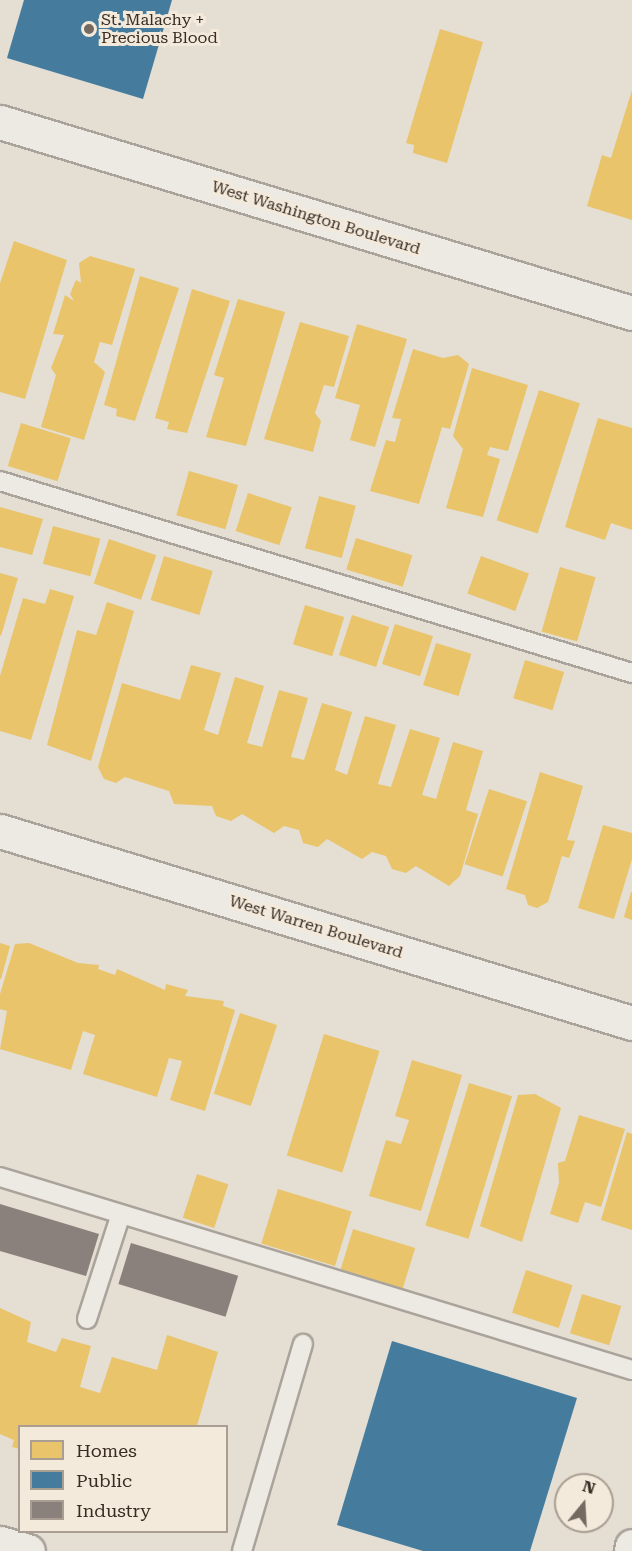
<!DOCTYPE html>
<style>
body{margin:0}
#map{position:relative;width:632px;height:1551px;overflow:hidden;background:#e4ded3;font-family:"Roboto Serif",serif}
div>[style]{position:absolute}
.homes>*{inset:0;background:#e9c46a;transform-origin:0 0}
.public>*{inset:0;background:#457b9d}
.industry>*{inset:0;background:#8a817c;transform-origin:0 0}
.roads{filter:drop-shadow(2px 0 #aaa39b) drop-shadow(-2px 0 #aaa39b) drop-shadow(0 2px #aaa39b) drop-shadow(0 -2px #aaa39b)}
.service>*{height:18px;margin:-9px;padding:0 9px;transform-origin:9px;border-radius:9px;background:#ede9e3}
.minor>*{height:33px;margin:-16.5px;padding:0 16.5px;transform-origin:16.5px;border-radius:16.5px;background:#ede9e3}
.tertiary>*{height:33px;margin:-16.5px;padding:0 16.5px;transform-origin:16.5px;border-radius:16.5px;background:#ede9e3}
.secondary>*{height:33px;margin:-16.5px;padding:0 16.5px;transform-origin:16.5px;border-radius:16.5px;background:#ede9e3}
.dots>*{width:16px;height:16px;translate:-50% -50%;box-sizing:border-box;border:3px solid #f3eadb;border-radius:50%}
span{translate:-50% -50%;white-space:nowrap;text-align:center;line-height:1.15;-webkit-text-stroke:6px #f3eadb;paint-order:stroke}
.poi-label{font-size:16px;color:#392c23}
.left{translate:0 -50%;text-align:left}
.street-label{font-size:16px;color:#392c23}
.legend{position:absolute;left:18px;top:1425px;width:210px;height:108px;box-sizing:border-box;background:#f3eadb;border:2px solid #a99e91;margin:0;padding:8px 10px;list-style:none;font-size:18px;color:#392c23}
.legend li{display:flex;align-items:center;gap:12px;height:30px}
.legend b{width:30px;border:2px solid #a99e91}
.north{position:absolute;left:554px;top:1473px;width:60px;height:60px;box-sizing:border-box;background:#f3eadb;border:2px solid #a99e91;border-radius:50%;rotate:18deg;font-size:16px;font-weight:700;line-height:24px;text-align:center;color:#392c23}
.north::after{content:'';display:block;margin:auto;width:21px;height:27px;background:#756a61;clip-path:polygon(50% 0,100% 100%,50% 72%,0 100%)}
</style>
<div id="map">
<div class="homes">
<div style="clip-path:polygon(440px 29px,483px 42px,447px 163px,413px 153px,414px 145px,406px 143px)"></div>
<div style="clip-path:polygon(632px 90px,632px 220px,587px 206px,602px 155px,611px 158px)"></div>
<div style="clip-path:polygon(14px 241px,67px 260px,25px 399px,0 392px,0 283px)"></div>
<div style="clip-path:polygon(90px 256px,135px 269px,112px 345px,100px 342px,94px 362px,105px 372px,84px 440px,41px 427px,56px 375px,51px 368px,64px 335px,53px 334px,65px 295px,74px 301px,70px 294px,76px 280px,81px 283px,79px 263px)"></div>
<div style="clip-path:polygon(140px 276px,179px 288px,135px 421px,116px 416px,117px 409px,104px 405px)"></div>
<div style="clip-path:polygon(192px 289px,230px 301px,187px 433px,167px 429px,169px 422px,155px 418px)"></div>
<div style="clip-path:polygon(238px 299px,285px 312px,246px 446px,206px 437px,224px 378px,214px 375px)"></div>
<div style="clip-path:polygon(300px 322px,349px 336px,334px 387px,324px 385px,315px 413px,321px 421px,313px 452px,264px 439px)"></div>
<div style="clip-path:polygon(357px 324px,407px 339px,375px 447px,350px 440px,360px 405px,335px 398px)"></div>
<div style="clip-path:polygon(413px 349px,443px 358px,458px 355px,469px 364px,450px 429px,442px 427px,419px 504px,370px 491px,386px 440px,395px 442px,401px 419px,392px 418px)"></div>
<div style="clip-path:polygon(472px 368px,528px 385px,508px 451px,490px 447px,487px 455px,500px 459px,483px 517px,446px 508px,463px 449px,453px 436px)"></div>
<div style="left:539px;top:390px;width:43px;height:137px;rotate:18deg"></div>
<div style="clip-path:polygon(598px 418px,632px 428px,632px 530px,611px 523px,605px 540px,565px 527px)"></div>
<div style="left:21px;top:423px;width:52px;height:45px;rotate:17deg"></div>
<div style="left:189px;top:471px;width:51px;height:46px;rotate:16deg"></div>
<div style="left:248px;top:493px;width:46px;height:40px;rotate:18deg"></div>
<div style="left:319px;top:496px;width:38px;height:54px;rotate:15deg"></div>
<div style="clip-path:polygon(0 507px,43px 519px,32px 555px,0 547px)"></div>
<div style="left:53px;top:526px;width:49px;height:39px;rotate:15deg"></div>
<div style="left:356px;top:538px;width:59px;height:33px;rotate:17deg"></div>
<div style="left:109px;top:539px;width:50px;height:47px;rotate:19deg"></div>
<div style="left:164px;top:556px;width:51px;height:46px;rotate:17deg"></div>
<div style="left:481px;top:556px;width:51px;height:40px;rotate:20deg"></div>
<div style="left:560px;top:567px;width:37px;height:67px;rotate:16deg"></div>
<div style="clip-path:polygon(0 573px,18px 578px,1px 636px,0 635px)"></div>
<div style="clip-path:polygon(50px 589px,74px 596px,31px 740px,0 731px,0 676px,23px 598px,45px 604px)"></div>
<div style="clip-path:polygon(107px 602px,134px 611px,91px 761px,47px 745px,77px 630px,96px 635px)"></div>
<div style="left:305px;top:605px;width:41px;height:41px;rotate:17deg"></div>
<div style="left:352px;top:615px;width:39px;height:42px;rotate:18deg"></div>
<div style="left:395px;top:624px;width:40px;height:42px;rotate:18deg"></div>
<div style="left:436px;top:643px;width:37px;height:44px;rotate:17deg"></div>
<div style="left:525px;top:660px;width:41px;height:40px;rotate:17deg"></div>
<div style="clip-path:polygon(191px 665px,221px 673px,204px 730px,218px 735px,235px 677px,264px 686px,247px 743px,262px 747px,279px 690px,308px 698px,291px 757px,304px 760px,322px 703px,352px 712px,335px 770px,347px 775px,365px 716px,396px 725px,378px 784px,391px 787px,410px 729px,440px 738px,422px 795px,436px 799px,453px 742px,483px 751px,466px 810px,478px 814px,460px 876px,449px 886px,416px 866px,406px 873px,392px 869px,386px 856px,372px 852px,362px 859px,327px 839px,318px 847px,303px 843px,299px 830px,284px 826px,274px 833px,242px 814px,231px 821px,216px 816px,212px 806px,174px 804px,169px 791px,125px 777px,116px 783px,104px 779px,98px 767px,122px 683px,180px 700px)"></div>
<div style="clip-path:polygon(540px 772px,583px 786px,567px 840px,575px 841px,569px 858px,562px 856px,548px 902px,537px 908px,528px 905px,525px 895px,506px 889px)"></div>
<div style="left:489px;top:789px;width:40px;height:79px;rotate:18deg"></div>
<div style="clip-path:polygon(603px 825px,632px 833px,632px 859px,614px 919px,578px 908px)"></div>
<div style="clip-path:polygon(631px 892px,632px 892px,632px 920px,624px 917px)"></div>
<div style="clip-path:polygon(0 943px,10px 946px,1px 979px,0 979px)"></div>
<div style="clip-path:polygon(29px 943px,78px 963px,99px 965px,98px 969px,115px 975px,117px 969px,165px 990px,166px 984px,188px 990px,185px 996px,224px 1001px,223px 1006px,235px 1010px,205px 1111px,170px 1100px,182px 1061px,169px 1058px,157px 1097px,83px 1074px,95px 1035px,83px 1031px,71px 1070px,0 1049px,7px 1011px,0 1009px,0 994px,15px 944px)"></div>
<div style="left:240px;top:1013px;width:39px;height:85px;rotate:18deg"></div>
<div style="left:324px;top:1034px;width:58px;height:127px;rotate:17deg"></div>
<div style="clip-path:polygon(412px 1060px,462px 1075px,421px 1211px,369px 1196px,386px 1140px,401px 1144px,409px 1120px,395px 1116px)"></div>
<div style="left:469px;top:1083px;width:45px;height:149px;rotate:17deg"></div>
<div style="clip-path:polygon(535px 1094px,561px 1108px,522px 1242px,480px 1226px,518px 1095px)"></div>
<div style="clip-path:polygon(579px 1115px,625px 1129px,601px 1207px,585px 1202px,578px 1223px,550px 1214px,559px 1183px,558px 1163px,565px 1161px)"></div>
<div style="clip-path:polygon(627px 1132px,632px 1134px,632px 1230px,601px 1220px)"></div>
<div style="left:197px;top:1174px;width:33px;height:46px;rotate:18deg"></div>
<div style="left:278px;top:1189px;width:77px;height:57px;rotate:17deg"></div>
<div style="left:353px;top:1229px;width:65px;height:42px;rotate:17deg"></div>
<div style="left:526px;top:1270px;width:49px;height:45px;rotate:18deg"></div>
<div style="left:582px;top:1294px;width:41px;height:41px;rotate:17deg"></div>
<div style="clip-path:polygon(0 1308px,31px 1322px,27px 1342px,56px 1352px,62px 1338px,91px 1346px,80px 1387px,100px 1393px,112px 1357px,157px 1370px,167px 1335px,218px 1352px,197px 1426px,20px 1426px,20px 1449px,12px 1447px,14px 1440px,0 1434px)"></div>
</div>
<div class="public">
<div style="clip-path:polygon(24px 0,172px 0,143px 99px,7px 58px)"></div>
<div style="clip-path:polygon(392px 1341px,577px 1398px,530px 1551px,423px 1551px,337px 1525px)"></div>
</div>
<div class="industry">
<div style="clip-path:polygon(0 1204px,99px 1234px,86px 1276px,0 1251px)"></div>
<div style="left:131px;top:1243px;width:112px;height:43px;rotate:17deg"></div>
</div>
<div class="roads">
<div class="service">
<div style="left:0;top:481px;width:661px;rotate:16.9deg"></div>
<div style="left:0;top:1177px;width:661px;rotate:16.98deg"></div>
<div style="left:87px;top:1319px;width:110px;rotate:-72.1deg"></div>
<div style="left:242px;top:1551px;width:216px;rotate:-73.6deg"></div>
</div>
<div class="minor">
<div style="left:631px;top:1551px;width:5px;rotate:-79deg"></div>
</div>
<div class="tertiary">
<div style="left:0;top:122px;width:660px;rotate:16.82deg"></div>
<div style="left:0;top:831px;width:661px;rotate:16.9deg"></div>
</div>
<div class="secondary">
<div style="left:0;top:1543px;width:29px;rotate:16deg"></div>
</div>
</div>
<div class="dots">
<div style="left:89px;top:29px;background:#756a61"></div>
</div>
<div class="poi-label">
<span class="left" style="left:101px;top:29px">St. Malachy +<br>Precious Blood</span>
</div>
<div class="street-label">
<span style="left:316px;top:218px;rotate:17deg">West Washington Boulevard</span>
<span style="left:316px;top:927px;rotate:17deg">West Warren Boulevard</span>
</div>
<ul class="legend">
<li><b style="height:16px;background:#e9c46a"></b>Homes</li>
<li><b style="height:16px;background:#457b9d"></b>Public</li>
<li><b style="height:16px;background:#8a817c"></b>Industry</li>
</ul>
<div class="north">N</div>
</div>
